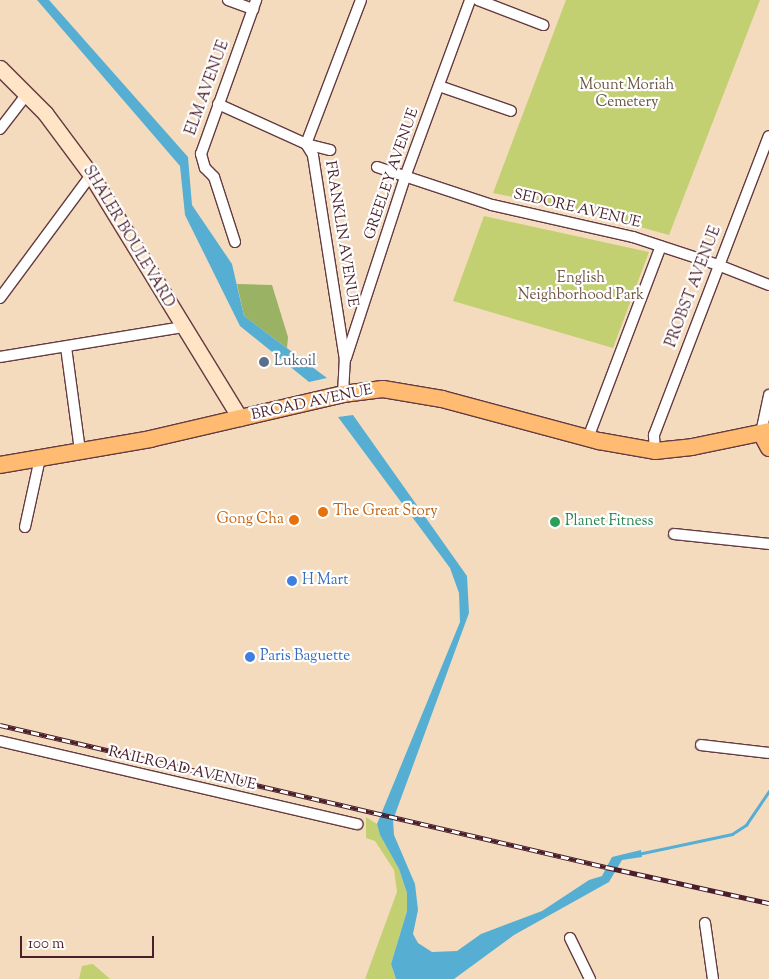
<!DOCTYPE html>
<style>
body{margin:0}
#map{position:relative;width:769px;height:979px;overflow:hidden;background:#f4dbbe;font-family:"Sorts Mill Goudy",serif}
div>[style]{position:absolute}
.green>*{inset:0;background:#c3d072}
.forest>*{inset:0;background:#9ab264}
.water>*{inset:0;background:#56afd3}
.stream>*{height:2.5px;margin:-1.25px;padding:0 1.25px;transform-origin:1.25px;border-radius:1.25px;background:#56afd3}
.roads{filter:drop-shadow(1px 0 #643b41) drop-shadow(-1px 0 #643b41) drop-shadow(0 1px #643b41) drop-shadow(0 -1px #643b41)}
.street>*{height:10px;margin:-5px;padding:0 5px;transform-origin:5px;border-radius:5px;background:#fff}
.secondary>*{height:15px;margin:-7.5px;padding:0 7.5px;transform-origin:7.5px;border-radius:7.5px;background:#ffe4c6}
.primary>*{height:16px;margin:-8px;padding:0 8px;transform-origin:8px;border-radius:8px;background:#ffbb71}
.rail>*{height:4.5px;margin-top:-2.25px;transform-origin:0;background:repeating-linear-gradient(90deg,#fff 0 8px,#4a1f2b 0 16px);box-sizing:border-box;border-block:1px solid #4a1f2b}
.dots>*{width:14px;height:14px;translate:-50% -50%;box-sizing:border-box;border:2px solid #fff;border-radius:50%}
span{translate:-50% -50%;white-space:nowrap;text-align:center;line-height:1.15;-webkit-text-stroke:4.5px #fff;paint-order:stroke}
.park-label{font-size:15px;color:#6e5440}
.street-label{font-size:15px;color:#4a1f2b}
.service-label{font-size:15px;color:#4e5e75}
.left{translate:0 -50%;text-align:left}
.food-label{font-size:15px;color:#c56008}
.right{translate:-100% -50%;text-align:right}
.leisure-label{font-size:15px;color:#27864d}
.shop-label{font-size:15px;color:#366cbe}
.scale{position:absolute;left:20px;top:936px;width:134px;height:22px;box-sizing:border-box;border:2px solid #4a1f2b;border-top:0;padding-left:6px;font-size:15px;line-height:18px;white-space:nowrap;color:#4a1f2b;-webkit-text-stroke:4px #fff;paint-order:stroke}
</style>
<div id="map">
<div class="green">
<div style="clip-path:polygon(566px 0,760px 0,669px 235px,586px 212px,493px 193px)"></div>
<div style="clip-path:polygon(484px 216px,649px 252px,613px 348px,453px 301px)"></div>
<div style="clip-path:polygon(366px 817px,377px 824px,380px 835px,399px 869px,407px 893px,407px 911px,391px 964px,396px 979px,365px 979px,397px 892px,394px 870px,375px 841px,366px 838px)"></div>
<div style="clip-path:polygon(92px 964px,93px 964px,110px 979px,79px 979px,82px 966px)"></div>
</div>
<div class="forest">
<div style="clip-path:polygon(237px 284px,272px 285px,288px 337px,287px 348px,244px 316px)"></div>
</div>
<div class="water">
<div style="clip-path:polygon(37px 0,49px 0,188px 157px,192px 205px,232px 264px,244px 316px,327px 378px,309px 382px,240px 326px,185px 215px,180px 166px)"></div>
<div style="clip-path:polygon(353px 415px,467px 576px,469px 613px,393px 820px,394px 835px,415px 884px,418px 910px,413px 934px,418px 943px,432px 952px,457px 951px,481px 934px,542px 911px,589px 880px,602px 876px,612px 857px,641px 850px,642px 857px,622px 860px,609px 882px,514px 935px,454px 979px,396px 979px,391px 964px,407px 911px,407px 893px,399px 869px,380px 835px,377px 824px,460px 622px,459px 593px,450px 568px,338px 417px)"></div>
</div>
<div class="stream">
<div style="left:638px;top:854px;width:96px;rotate:-12deg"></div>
<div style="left:732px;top:834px;width:17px;rotate:-33deg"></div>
<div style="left:746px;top:825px;width:41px;rotate:-55.9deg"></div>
</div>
<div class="roads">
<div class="street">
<div style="left:228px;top:0;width:27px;rotate:20deg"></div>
<div style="left:478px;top:0;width:70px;rotate:21deg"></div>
<div style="left:439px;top:86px;width:76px;rotate:19.1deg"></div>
<div style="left:218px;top:104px;width:97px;rotate:24.4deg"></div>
<div style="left:306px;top:144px;width:25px;rotate:14deg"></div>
<div style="left:0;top:129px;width:44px;rotate:-52.4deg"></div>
<div style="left:377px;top:167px;width:121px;rotate:18.3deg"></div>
<div style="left:492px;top:205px;width:145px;rotate:12.8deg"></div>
<div style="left:633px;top:237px;width:89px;rotate:18.2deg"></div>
<div style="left:718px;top:265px;width:55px;rotate:21.4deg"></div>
<div style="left:235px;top:242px;width:68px;rotate:-107.9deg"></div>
<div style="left:214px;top:177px;width:13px;rotate:-135deg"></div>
<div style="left:205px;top:168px;width:15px;rotate:-106deg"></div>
<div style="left:201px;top:154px;width:164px;rotate:-70.3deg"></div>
<div style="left:0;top:298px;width:153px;rotate:-53.5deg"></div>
<div style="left:66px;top:347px;width:104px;rotate:82.3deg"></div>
<div style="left:0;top:357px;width:185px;rotate:-9.3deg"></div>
<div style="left:346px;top:358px;width:190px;rotate:-71.9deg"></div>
<div style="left:405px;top:177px;width:189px;rotate:-69.8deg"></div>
<div style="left:343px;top:394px;width:34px;rotate:-87deg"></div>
<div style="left:345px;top:360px;width:207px;rotate:-98.9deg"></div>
<div style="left:313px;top:155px;width:13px;rotate:-122deg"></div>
<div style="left:306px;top:144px;width:154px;rotate:-69.1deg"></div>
<div style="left:761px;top:433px;width:39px;rotate:-78deg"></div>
<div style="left:588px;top:438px;width:205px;rotate:-69.2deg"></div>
<div style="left:655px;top:451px;width:16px;rotate:-94deg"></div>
<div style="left:654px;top:435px;width:320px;rotate:-69deg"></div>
<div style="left:25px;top:527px;width:71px;rotate:-77.7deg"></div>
<div style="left:674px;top:534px;width:96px;rotate:6deg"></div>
<div style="left:0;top:741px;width:367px;rotate:13.1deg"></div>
<div style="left:701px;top:745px;width:68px;rotate:6.7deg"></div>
<div style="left:705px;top:923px;width:57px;rotate:81.9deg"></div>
<div style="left:570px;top:938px;width:46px;rotate:64deg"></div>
</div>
<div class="secondary">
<div style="left:0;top:68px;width:64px;rotate:45deg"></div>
<div style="left:45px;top:113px;width:77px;rotate:53.4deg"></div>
<div style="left:91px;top:175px;width:285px;rotate:58.5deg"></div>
</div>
<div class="primary">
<div style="left:761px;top:433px;width:17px;rotate:62deg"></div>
<div style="left:0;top:465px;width:152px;rotate:-9.8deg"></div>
<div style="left:150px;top:439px;width:198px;rotate:-13.1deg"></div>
<div style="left:343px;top:394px;width:40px;rotate:-7.1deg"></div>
<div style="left:383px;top:389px;width:60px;rotate:9.6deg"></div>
<div style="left:442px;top:399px;width:163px;rotate:15deg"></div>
<div style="left:599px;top:441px;width:57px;rotate:10.1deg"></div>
<div style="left:655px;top:451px;width:37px;rotate:-6deg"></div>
<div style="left:692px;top:447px;width:79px;rotate:-11.7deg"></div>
</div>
</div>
<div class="rail">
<div style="left:0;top:725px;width:622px;rotate:13.19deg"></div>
<div style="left:606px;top:867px;width:167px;rotate:12.5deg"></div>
</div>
<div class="dots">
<div style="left:264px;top:362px;background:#5c6f8a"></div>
<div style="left:323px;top:512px;background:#e8710a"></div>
<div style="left:294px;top:520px;background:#e8710a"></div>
<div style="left:555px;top:522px;background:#2e9e5b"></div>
<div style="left:292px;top:581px;background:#3f7fe0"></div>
<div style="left:250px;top:657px;background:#3f7fe0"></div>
</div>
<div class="park-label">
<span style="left:627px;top:94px">Mount Moriah<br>Cemetery</span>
<span style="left:581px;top:287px">English<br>Neighborhood Park</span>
</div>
<div class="street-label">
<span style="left:208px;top:88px;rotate:-70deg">ELM AVENUE</span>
<span style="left:392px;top:174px;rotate:-71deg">GREELEY AVENUE</span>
<span style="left:577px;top:209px;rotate:13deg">SEDORE AVENUE</span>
<span style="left:341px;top:234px;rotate:81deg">FRANKLIN AVENUE</span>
<span style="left:128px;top:237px;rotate:59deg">SHALER BOULEVARD</span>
<span style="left:694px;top:287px;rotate:-69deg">PROBST AVENUE</span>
<span style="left:312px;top:403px;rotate:-12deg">BROAD AVENUE</span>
<span style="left:182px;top:769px;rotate:13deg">RAILROAD AVENUE</span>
</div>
<div class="service-label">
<span class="left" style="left:274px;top:362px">Lukoil</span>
</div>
<div class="food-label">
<span class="left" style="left:333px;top:512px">The Great Story</span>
<span class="right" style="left:284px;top:520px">Gong Cha</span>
</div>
<div class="leisure-label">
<span class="left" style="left:565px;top:522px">Planet Fitness</span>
</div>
<div class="shop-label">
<span class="left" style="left:302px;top:581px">H Mart</span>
<span class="left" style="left:260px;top:657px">Paris Baguette</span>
</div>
<div class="scale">100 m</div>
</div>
